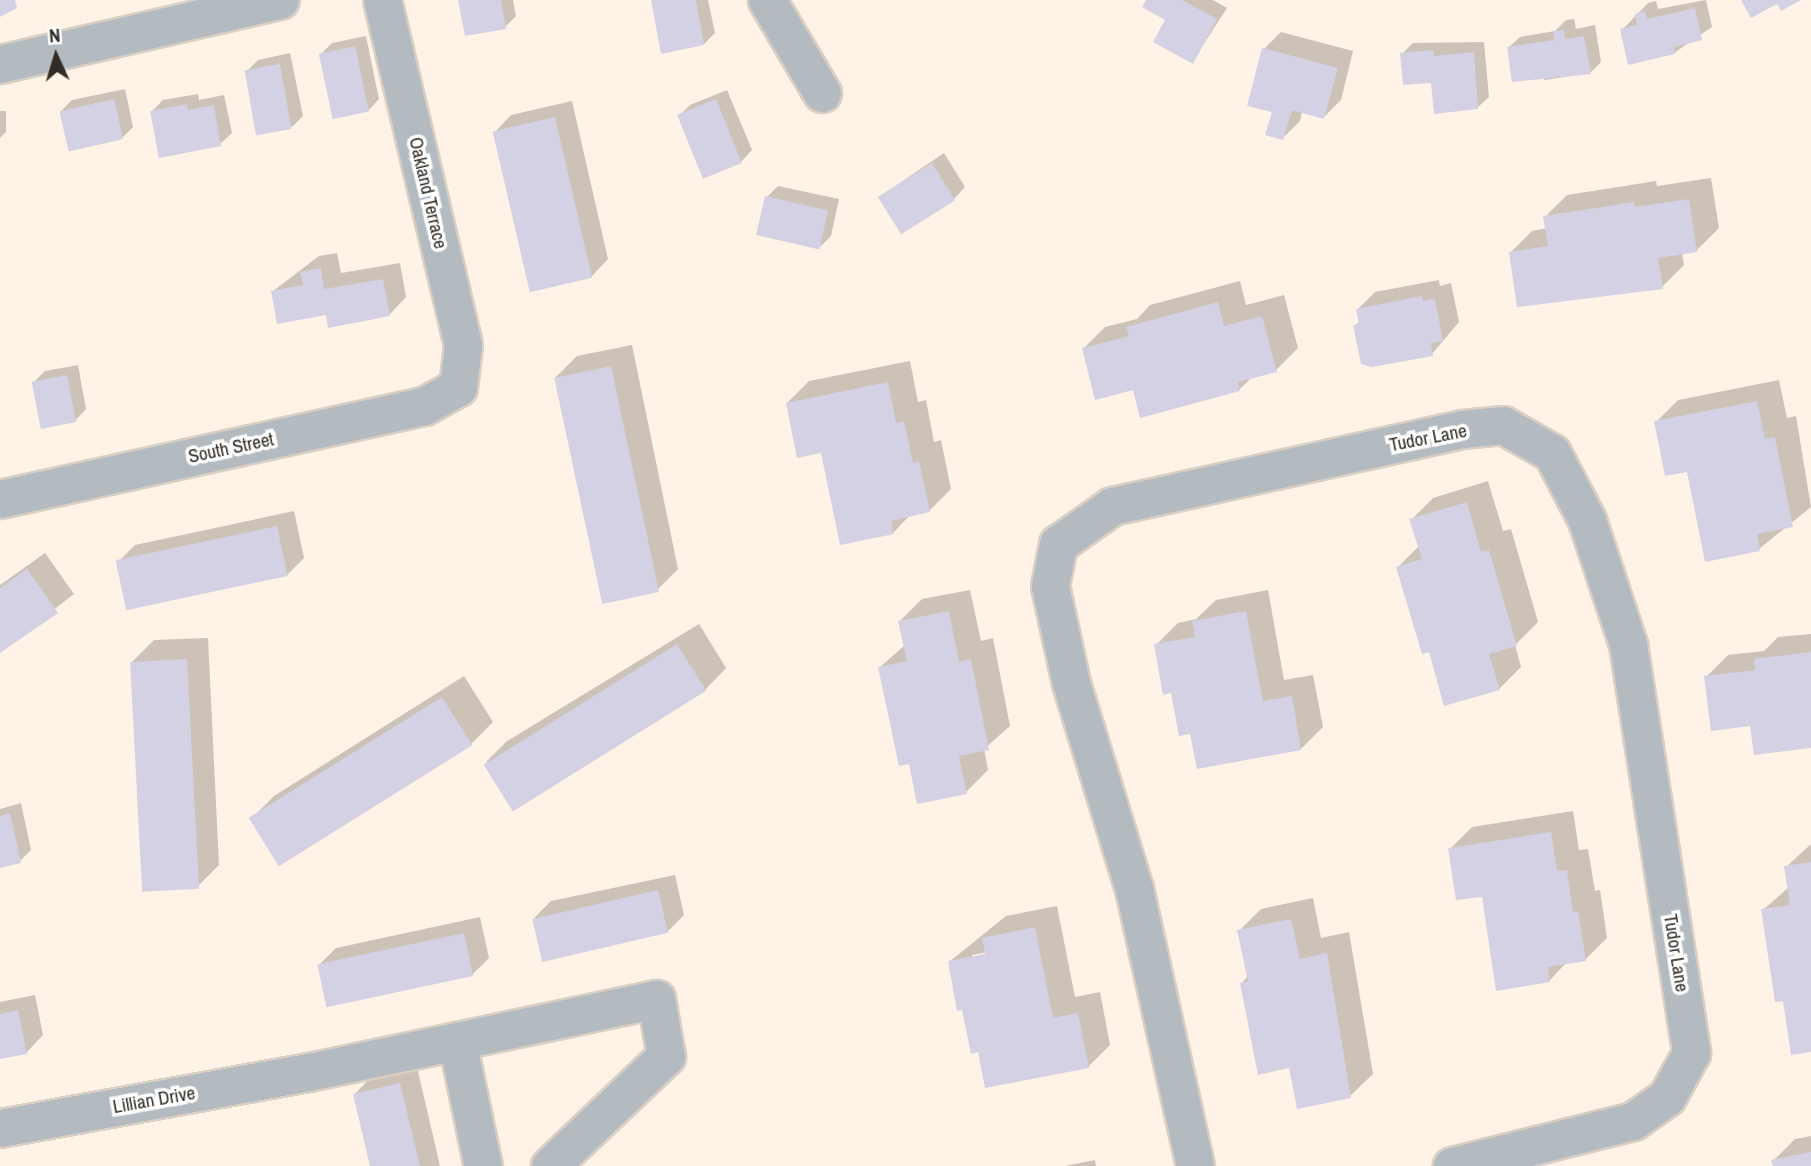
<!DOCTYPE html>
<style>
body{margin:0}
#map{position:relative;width:1811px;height:1166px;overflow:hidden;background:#fff3e7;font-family:"Archivo Narrow",sans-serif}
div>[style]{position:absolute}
.shadow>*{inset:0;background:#0003}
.building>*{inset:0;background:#d3d1e3;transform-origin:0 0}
.roads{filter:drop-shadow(2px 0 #dacfc4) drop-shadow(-2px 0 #dacfc4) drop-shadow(0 2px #dacfc4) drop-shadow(0 -2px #dacfc4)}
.minor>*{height:37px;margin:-18.5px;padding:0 18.5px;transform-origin:18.5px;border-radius:18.5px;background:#b3bac0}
span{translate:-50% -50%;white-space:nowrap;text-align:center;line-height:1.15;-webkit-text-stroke:7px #fff;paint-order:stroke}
.street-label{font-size:19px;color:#312c26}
.north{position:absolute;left:21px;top:21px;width:70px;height:70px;-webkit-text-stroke:5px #fff;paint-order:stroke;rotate:356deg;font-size:19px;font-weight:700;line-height:28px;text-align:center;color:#312c26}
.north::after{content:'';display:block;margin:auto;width:24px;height:32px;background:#312c26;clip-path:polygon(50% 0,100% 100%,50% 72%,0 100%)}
</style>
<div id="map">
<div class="shadow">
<div style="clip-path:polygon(460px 0,513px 0,516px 16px,505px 27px)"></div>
<div style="clip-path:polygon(653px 0,708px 0,715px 33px,704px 44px)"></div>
<div style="clip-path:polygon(1148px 0,1213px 0,1227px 8px,1192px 62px,1168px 19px)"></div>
<div style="clip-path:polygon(1706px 0,1712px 27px,1674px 53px,1622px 30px,1648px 3px,1656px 1px,1658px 9px)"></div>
<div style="clip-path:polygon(1574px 19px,1576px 29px,1595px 25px,1601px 62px,1590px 73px,1545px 80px,1508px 48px,1520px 37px,1555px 31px,1566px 20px)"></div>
<div style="clip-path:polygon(1281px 32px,1353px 51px,1341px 100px,1324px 117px,1302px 111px,1300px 121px,1283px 138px,1264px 49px)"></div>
<div style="clip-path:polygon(366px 36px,379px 99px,368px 111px,321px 54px,332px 43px)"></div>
<div style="clip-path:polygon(1484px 42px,1489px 97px,1477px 108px,1433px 81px,1402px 54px,1413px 43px)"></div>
<div style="clip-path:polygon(290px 53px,303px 116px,292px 127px,247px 71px,258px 60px)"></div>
<div style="clip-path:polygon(125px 89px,133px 127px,122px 138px,61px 111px,72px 100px)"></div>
<div style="clip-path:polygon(727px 90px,752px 150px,741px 162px,679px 116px,690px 105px)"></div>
<div style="clip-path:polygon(198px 94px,199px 100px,224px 95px,232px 133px,220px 144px,152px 111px,163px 100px)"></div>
<div style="clip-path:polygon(572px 101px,608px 259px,592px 276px,531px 290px,495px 132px,511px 115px)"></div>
<div style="clip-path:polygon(0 111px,6px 111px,6px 132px,0 138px)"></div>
<div style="clip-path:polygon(944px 153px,965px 187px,954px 199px,879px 197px)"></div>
<div style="clip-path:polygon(1711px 178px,1719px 228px,1697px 250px,1682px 253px,1684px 265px,1662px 287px,1510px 253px,1532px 231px,1547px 228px,1545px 217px,1567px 195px,1656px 181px,1657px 186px)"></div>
<div style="clip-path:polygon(778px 186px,839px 199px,831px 236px,820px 247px,767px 197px)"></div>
<div style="clip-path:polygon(337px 253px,341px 273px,400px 263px,406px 297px,390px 314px,328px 313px,273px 291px,319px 256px)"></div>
<div style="clip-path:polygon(1439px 280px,1440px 286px,1451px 283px,1459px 322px,1432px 354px,1355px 326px,1360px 321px,1358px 309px,1375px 292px)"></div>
<div style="clip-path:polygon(1240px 281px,1246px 305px,1284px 295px,1298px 348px,1276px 370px,1252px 377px,1239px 390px,1083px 349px,1105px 327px,1137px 319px,1150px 305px)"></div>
<div style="clip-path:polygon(632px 345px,678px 569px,656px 591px,555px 378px,577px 356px)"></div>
<div style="clip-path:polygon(910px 361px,918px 402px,926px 400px,934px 442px,941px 440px,951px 489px,929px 511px,911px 514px,893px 533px,787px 403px,809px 381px)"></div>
<div style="clip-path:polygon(78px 365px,86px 409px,75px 421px,34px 382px,45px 371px)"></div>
<div style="clip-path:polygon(1779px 380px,1787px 418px,1796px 416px,1811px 507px,1759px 549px,1689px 470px,1656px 422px,1678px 400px)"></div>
<div style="clip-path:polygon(1488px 481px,1503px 531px,1511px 529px,1538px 622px,1515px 645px,1521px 667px,1499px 689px,1430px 650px,1398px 567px,1419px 546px,1411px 520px,1433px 498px)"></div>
<div style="clip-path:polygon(294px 511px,304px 558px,287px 575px,118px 562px,135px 545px)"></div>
<div style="clip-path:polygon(45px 553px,74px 594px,0 651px,0 585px)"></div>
<div style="clip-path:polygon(970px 590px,981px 641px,993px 638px,1010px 726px,984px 749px,988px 770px,966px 792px,910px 762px,880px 667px,905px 645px,900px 621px,922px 599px)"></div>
<div style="clip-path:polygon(1268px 590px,1284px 680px,1313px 675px,1323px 727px,1301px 749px,1192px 732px,1156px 645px,1178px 623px,1196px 619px,1216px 600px)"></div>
<div style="clip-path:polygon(699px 624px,726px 668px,705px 690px,485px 763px,507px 741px)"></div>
<div style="clip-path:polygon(1811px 634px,1811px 746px,1752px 724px,1706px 677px,1728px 655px,1764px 651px,1778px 637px)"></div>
<div style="clip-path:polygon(208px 638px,219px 865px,197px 887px,132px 662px,154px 640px)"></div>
<div style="clip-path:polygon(464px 676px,493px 722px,471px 744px,280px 864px,252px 818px,274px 796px)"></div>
<div style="clip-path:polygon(21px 803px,31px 850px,20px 861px,0 866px,0 809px)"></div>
<div style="clip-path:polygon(1573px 811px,1579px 850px,1588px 849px,1595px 891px,1600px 890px,1607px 938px,1585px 960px,1567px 962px,1549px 981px,1450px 849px,1472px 827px)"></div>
<div style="clip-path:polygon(1811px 844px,1811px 1050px,1784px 999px,1763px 910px,1789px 887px,1786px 867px)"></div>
<div style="clip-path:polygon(675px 875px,684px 915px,667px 932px,534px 918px,551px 901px)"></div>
<div style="clip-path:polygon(1313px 898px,1321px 938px,1349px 932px,1373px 1074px,1350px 1096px,1241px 984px,1248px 976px,1239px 931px,1261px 909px)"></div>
<div style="clip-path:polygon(evenodd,1057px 906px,1075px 997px,1100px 992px,1110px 1045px,1088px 1067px,980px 1050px,949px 962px,1006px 916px,1057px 906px,993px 951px,994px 954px,972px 958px,972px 955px,993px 951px)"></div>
<div style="clip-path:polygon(480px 917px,489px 958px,472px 975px,319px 965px,336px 948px)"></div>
<div style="clip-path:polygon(35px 995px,43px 1035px,27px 1052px,0 1058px,0 1002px)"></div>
<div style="clip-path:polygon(417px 1067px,440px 1166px,371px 1166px,355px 1094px,371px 1077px)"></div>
<div style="clip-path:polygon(1811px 1136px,1811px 1166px,1774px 1166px,1773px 1161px,1795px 1139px)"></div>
<div style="clip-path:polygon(1095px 1160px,1096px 1166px,1065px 1166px)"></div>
</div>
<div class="building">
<div style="clip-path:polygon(0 0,15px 0,17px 8px,0 17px)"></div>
<div style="clip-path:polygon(458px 0,501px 0,506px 29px,465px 36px)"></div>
<div style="clip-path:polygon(651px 0,696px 0,704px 45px,661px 54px)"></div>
<div style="clip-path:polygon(1146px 0,1182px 0,1217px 19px,1193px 64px,1153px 42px,1165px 20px,1142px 7px)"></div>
<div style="clip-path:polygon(1741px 0,1801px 0,1781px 11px,1777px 4px,1751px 18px)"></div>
<div style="clip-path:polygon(1695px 8px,1702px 40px,1674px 47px,1675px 54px,1628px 65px,1620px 29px,1637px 25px,1635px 14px,1645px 11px,1647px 19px)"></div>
<div style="clip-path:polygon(1564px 30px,1565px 39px,1584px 36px,1591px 74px,1512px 82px,1507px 47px,1554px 40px,1553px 31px)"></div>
<div style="left:355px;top:46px;width:67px;height:37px;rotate:78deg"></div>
<div style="clip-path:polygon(1262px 48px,1338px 68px,1324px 119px,1292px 110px,1283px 140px,1265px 135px,1272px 112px,1247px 106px)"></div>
<div style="clip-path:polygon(1433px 50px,1434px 56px,1474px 52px,1478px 109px,1434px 114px,1431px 83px,1403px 85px,1400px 53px)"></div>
<div style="left:280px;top:64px;width:66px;height:36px;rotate:80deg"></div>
<div style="left:114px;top:99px;width:41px;height:56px;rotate:77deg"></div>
<div style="left:716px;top:99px;width:69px;height:42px;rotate:68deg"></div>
<div style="clip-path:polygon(187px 104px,188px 110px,214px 105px,221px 146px,159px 158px,150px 111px)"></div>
<div style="left:555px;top:117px;width:165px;height:64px;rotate:77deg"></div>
<div style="left:932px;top:163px;width:44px;height:64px;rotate:58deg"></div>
<div style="left:765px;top:196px;width:65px;height:40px;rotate:13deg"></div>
<div style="clip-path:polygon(1689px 199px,1697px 252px,1658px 258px,1663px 289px,1517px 307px,1509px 252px,1548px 246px,1543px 216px,1634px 202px,1635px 207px)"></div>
<div style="clip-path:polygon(321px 268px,324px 289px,383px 279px,390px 316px,328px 328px,326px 315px,277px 324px,271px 291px,303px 285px,300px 272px)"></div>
<div style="clip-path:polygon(1422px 296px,1423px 301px,1435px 299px,1443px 341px,1431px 343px,1433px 356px,1372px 367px,1361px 364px,1353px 325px,1359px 324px,1356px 309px)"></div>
<div style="clip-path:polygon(1218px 302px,1224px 326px,1262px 316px,1277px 372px,1238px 382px,1240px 391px,1140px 418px,1133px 390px,1095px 400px,1082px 348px,1129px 336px,1126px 327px)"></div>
<div style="left:611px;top:366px;width:231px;height:58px;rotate:78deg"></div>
<div style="left:67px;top:375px;width:48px;height:36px;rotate:79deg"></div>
<div style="clip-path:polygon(888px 382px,896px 423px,904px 421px,913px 463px,919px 461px,930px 512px,891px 521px,894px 534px,840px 545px,821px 453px,797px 458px,786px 403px)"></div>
<div style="clip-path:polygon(1757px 401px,1765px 439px,1775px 437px,1793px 527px,1757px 534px,1760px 551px,1705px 562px,1687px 472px,1665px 476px,1654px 421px)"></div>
<div style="clip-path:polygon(1467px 502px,1481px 552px,1489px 550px,1517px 646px,1489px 654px,1500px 690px,1444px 706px,1429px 652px,1422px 654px,1396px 567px,1422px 559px,1409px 519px)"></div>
<div style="left:277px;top:526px;width:51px;height:165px;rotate:78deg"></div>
<div style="clip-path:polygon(27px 569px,58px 613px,0 653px,0 588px)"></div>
<div style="clip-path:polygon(949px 611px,959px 662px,971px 659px,989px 750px,959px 756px,967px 794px,917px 804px,909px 764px,899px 766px,878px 667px,907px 661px,898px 621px)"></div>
<div style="clip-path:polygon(1246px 611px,1263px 701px,1292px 696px,1301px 750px,1197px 769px,1190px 734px,1179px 736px,1171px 693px,1163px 695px,1154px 644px,1195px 637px,1192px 621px)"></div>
<div style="left:677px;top:644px;width:55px;height:228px;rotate:58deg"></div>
<div style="clip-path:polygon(1811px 652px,1811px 748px,1754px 755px,1750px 726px,1711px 731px,1704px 676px,1755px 670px,1754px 659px)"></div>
<div style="left:187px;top:659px;width:230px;height:57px;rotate:87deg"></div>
<div style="left:442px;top:697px;width:57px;height:228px;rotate:58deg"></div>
<div style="clip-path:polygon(10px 813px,21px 863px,0 868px,0 816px)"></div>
<div style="clip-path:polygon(1551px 832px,1557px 871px,1567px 870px,1573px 912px,1578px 911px,1586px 961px,1548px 967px,1550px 982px,1496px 991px,1482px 897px,1456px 900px,1448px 848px)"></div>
<div style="clip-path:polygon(1811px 862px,1811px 1052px,1791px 1055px,1783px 1001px,1775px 1002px,1761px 909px,1790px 905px,1784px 866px)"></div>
<div style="left:658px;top:890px;width:44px;height:129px;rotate:77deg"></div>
<div style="clip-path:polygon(1291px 919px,1300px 959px,1327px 953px,1351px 1098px,1297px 1109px,1289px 1068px,1258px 1075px,1240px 983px,1248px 981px,1237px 930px)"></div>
<div style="clip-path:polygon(1035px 927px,1053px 1018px,1078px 1013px,1089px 1068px,985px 1088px,978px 1052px,971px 1054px,962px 1010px,957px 1011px,948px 961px,985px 954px,982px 938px)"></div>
<div style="left:464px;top:933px;width:44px;height:150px;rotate:78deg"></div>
<div style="clip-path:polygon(18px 1010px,27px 1054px,0 1059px,0 1014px)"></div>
<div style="clip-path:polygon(400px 1083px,420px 1166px,370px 1166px,353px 1094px)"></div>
<div style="clip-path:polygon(1811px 1152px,1811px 1166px,1773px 1166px,1771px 1160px)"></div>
</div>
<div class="roads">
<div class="minor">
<div style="left:767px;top:0;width:108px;rotate:59.4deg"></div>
<div style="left:0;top:64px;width:287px;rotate:-12.9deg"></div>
<div style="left:0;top:499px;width:434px;rotate:-12.4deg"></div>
<div style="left:424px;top:406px;width:39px;rotate:-29deg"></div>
<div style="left:458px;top:387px;width:42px;rotate:-83.2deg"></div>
<div style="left:463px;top:345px;width:354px;rotate:-103.2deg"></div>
<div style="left:457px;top:1041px;width:128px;rotate:78.3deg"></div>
<div style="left:0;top:1128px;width:314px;rotate:-10.3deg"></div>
<div style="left:309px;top:1072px;width:355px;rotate:-11.9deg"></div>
<div style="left:656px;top:999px;width:58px;rotate:80deg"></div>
<div style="left:666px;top:1056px;width:160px;rotate:136.5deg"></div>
<div style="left:1195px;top:1166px;width:284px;rotate:-102.4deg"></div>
<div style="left:1134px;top:889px;width:215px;rotate:-107deg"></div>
<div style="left:1071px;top:683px;width:99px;rotate:-102.2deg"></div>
<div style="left:1050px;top:586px;width:43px;rotate:-79.2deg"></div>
<div style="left:1058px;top:544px;width:66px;rotate:-35.1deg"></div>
<div style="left:1112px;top:506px;width:358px;rotate:-12.4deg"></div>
<div style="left:1462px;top:429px;width:41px;rotate:-5.6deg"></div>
<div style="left:1503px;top:425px;width:56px;rotate:29.7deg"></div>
<div style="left:1552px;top:453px;width:76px;rotate:62.4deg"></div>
<div style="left:1587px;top:520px;width:131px;rotate:71.7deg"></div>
<div style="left:1628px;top:644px;width:414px;rotate:81.2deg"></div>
<div style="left:1691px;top:1053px;width:50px;rotate:118.6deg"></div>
<div style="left:1667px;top:1097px;width:42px;rotate:144.8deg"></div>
<div style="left:1633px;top:1121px;width:187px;rotate:166deg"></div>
</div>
</div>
<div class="street-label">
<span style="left:428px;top:193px;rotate:77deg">Oakland Terrace</span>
<span style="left:1428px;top:438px;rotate:-11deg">Tudor Lane</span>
<span style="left:231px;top:448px;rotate:-12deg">South Street</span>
<span style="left:1676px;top:953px;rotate:81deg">Tudor Lane</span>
<span style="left:154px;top:1100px;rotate:-10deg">Lillian Drive</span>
</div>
<div class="north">N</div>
</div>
